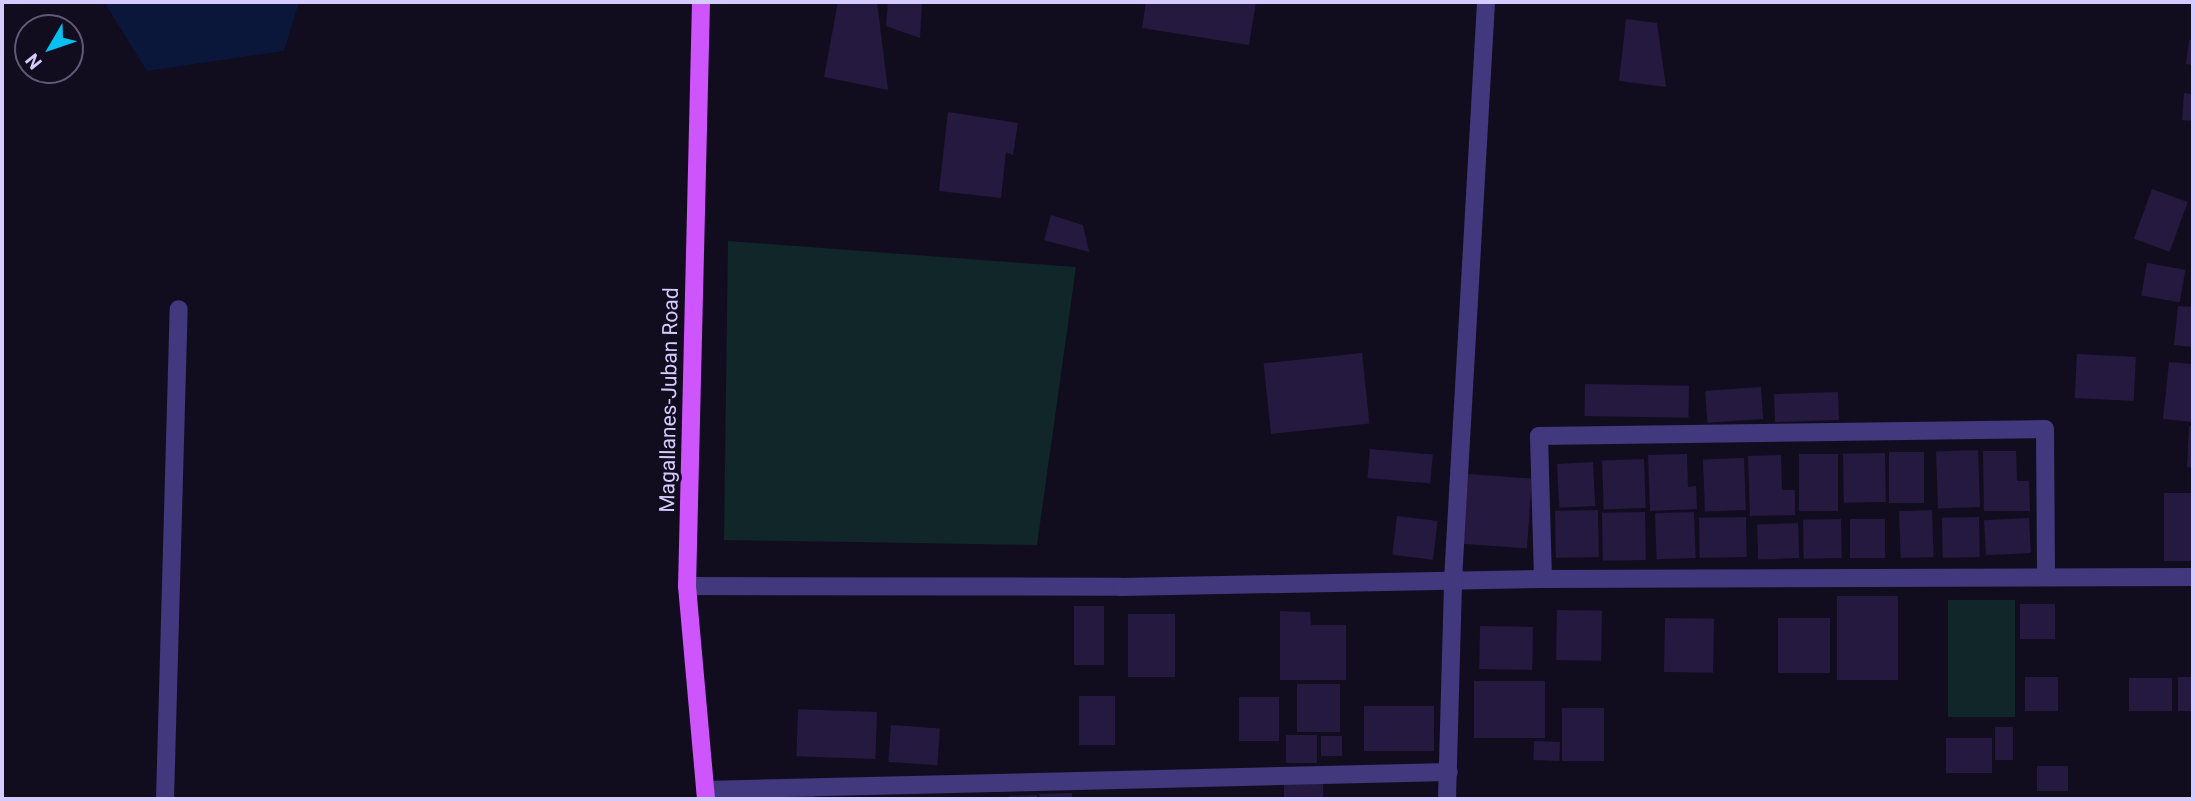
<!DOCTYPE html>
<style>
body{margin:0}
#map{position:relative;width:2195px;height:801px;overflow:hidden;background:#110d1e;font-family:Roboto,sans-serif}
div>[style]{position:absolute}
.green>*{inset:0;background:#102628;transform-origin:0 0}
.water>*{inset:0;background:#0a163a}
.building>*{inset:0;background:#25193f;transform-origin:0 0}
.minor>*{height:18px;margin:-9px;padding:0 9px;transform-origin:9px;border-radius:9px;background:#42387d}
.major>*{height:18px;margin:-9px;padding:0 9px;transform-origin:9px;border-radius:9px;background:#ce54fc}
span{translate:-50% -50%;white-space:nowrap;text-align:center;line-height:1.15;-webkit-text-stroke:6px #110d1e;paint-order:stroke}
.street-label{font-size:21px;color:#d6cbfe}
.frame{position:absolute;inset:0;border:4px solid #d6cbfe;pointer-events:none}
.north{position:absolute;left:14px;top:14px;width:70px;height:70px;box-sizing:border-box;background:#110d1e;border:2px solid #605978;border-radius:50%;rotate:231deg;font-size:19px;font-weight:700;line-height:28px;text-align:center;color:#d6cbfe}
.north::after{content:'';display:block;margin:auto;width:24px;height:32px;background:#05c0f0;clip-path:polygon(50% 0,100% 100%,50% 72%,0 100%)}
</style>
<div id="map">
<div class="green">
<div style="clip-path:polygon(728px 241px,1076px 267px,1037px 545px,724px 540px)"></div>
<div style="left:2015px;top:600px;width:117px;height:67px;rotate:90deg"></div>
</div>
<div class="water">
<div style="clip-path:polygon(104px 2px,299px 2px,284px 51px,147px 71px)"></div>
</div>
<div class="building">
<div style="clip-path:polygon(838px 2px,877px 2px,888px 90px,824px 77px)"></div>
<div style="clip-path:polygon(888px 2px,922px 2px,920px 38px,886px 26px)"></div>
<div style="clip-path:polygon(1146px 2px,1256px 2px,1249px 45px,1142px 28px)"></div>
<div style="clip-path:polygon(1626px 19px,1657px 23px,1666px 87px,1619px 81px)"></div>
<div style="clip-path:polygon(2189px 40px,2193px 40px,2193px 65px,2186px 64px)"></div>
<div style="clip-path:polygon(2184px 93px,2193px 94px,2193px 121px,2182px 120px)"></div>
<div style="clip-path:polygon(948px 112px,1018px 123px,1013px 155px,1006px 152px,1001px 198px,939px 191px)"></div>
<div style="left:2152px;top:189px;width:38px;height:53px;rotate:20deg"></div>
<div style="clip-path:polygon(1051px 215px,1083px 225px,1089px 252px,1044px 240px)"></div>
<div style="left:2147px;top:263px;width:39px;height:33px;rotate:10deg"></div>
<div style="clip-path:polygon(2178px 306px,2193px 307px,2193px 347px,2174px 345px)"></div>
<div style="left:1362px;top:353px;width:71px;height:99px;rotate:84deg"></div>
<div style="left:2077px;top:354px;width:59px;height:44px;rotate:3deg"></div>
<div style="clip-path:polygon(2169px 362px,2193px 364px,2193px 422px,2163px 419px)"></div>
<div style="left:1585px;top:384px;width:104px;height:32px;rotate:1deg"></div>
<div style="left:1761px;top:387px;width:32px;height:56px;rotate:86deg"></div>
<div style="left:1838px;top:392px;width:28px;height:64px;rotate:88deg"></div>
<div style="clip-path:polygon(2189px 426px,2193px 426px,2193px 468px,2187px 467px)"></div>
<div style="left:1370px;top:449px;width:63px;height:29px;rotate:5deg"></div>
<div style="left:1978px;top:450px;width:57px;height:42px;rotate:88deg"></div>
<div style="clip-path:polygon(1983px 451px,2016px 451px,2017px 481px,2029px 481px,2030px 511px,1984px 511px)"></div>
<div style="left:1889px;top:452px;width:35px;height:51px"></div>
<div style="left:1885px;top:453px;width:49px;height:42px;rotate:89deg"></div>
<div style="clip-path:polygon(1687px 454px,1688px 487px,1696px 486px,1697px 509px,1650px 511px,1648px 455px)"></div>
<div style="left:1799px;top:454px;width:39px;height:57px"></div>
<div style="clip-path:polygon(1781px 455px,1782px 490px,1795px 490px,1795px 515px,1750px 516px,1748px 456px)"></div>
<div style="left:1744px;top:458px;width:52px;height:41px;rotate:88deg"></div>
<div style="left:1644px;top:459px;width:49px;height:42px;rotate:88deg"></div>
<div style="left:1593px;top:462px;width:44px;height:36px;rotate:87deg"></div>
<div style="left:1467px;top:474px;width:65px;height:70px;rotate:4deg"></div>
<div style="left:2164px;top:493px;width:29px;height:68px"></div>
<div style="left:1598px;top:510px;width:47px;height:43px;rotate:89deg"></div>
<div style="left:1932px;top:510px;width:47px;height:33px;rotate:88deg"></div>
<div style="left:1645px;top:512px;width:48px;height:43px;rotate:89deg"></div>
<div style="left:1694px;top:512px;width:46px;height:39px;rotate:88deg"></div>
<div style="left:1397px;top:516px;width:41px;height:39px;rotate:7deg"></div>
<div style="left:1746px;top:517px;width:40px;height:47px;rotate:89deg"></div>
<div style="left:1979px;top:517px;width:40px;height:37px;rotate:89deg"></div>
<div style="left:2029px;top:518px;width:35px;height:45px;rotate:87deg"></div>
<div style="left:1841px;top:519px;width:39px;height:38px;rotate:89deg"></div>
<div style="left:1850px;top:519px;width:35px;height:39px"></div>
<div style="left:1798px;top:523px;width:35px;height:41px;rotate:88deg"></div>
<div style="left:1837px;top:596px;width:61px;height:84px"></div>
<div style="left:2020px;top:604px;width:35px;height:35px"></div>
<div style="left:1074px;top:606px;width:30px;height:59px"></div>
<div style="left:1557px;top:610px;width:45px;height:50px;rotate:1deg"></div>
<div style="clip-path:polygon(1280px 611px,1310px 612px,1311px 625px,1346px 625px,1346px 680px,1280px 680px)"></div>
<div style="left:1128px;top:614px;width:47px;height:63px"></div>
<div style="left:1665px;top:618px;width:49px;height:54px;rotate:1deg"></div>
<div style="left:1778px;top:618px;width:52px;height:55px"></div>
<div style="left:1480px;top:626px;width:53px;height:43px;rotate:1deg"></div>
<div style="left:2058px;top:677px;width:34px;height:33px;rotate:90deg"></div>
<div style="left:2178px;top:677px;width:15px;height:34px"></div>
<div style="left:2129px;top:678px;width:43px;height:33px"></div>
<div style="left:1474px;top:681px;width:71px;height:57px"></div>
<div style="left:1297px;top:684px;width:43px;height:48px"></div>
<div style="left:1079px;top:696px;width:36px;height:49px"></div>
<div style="left:1239px;top:697px;width:40px;height:44px"></div>
<div style="left:1364px;top:706px;width:70px;height:45px"></div>
<div style="left:1562px;top:708px;width:42px;height:53px"></div>
<div style="left:877px;top:712px;width:47px;height:79px;rotate:92deg"></div>
<div style="left:891px;top:725px;width:49px;height:37px;rotate:4deg"></div>
<div style="left:1995px;top:727px;width:18px;height:33px"></div>
<div style="left:1286px;top:735px;width:31px;height:28px"></div>
<div style="left:1321px;top:736px;width:21px;height:20px"></div>
<div style="left:1992px;top:738px;width:35px;height:46px;rotate:90deg"></div>
<div style="left:1534px;top:741px;width:26px;height:19px;rotate:2deg"></div>
<div style="left:2037px;top:766px;width:31px;height:25px"></div>
<div style="left:1284px;top:784px;width:39px;height:15px"></div>
<div style="left:737px;top:793px;width:78px;height:6px"></div>
<div style="clip-path:polygon(1072px 793px,1072px 799px,1040px 799px,1039px 794px)"></div>
<div style="clip-path:polygon(1037px 795px,1038px 799px,1009px 799px,1009px 796px)"></div>
<div style="left:2045px;top:797px;width:36px;height:2px"></div>
</div>
<div class="minor">
<div style="left:1543px;top:579px;width:143px;rotate:-91.6deg"></div>
<div style="left:1539px;top:436px;width:506px;rotate:-0.79deg"></div>
<div style="left:2045px;top:429px;width:148px;rotate:89.6deg"></div>
<div style="left:687px;top:586px;width:434px;rotate:0.1deg"></div>
<div style="left:1121px;top:587px;width:422px;rotate:-1.1deg"></div>
<div style="left:1543px;top:579px;width:650px;rotate:-0.18deg"></div>
<div style="left:705px;top:790px;width:744px;rotate:-1.39deg"></div>
<div style="left:165px;top:799px;width:490px;rotate:-88.4deg"></div>
<div style="left:1447px;top:799px;width:219px;rotate:-88.4deg"></div>
<div style="left:1453px;top:580px;width:579px;rotate:-86.73deg"></div>
</div>
<div class="major">
<div style="left:701px;top:2px;width:584px;rotate:91.37deg"></div>
<div style="left:687px;top:586px;width:214px;rotate:84.9deg"></div>
</div>
<div class="street-label">
<span style="left:669px;top:400px;rotate:-89deg">Magallanes-Juban Road</span>
</div>
<div class="frame"></div>
<div class="north">N</div>
</div>
